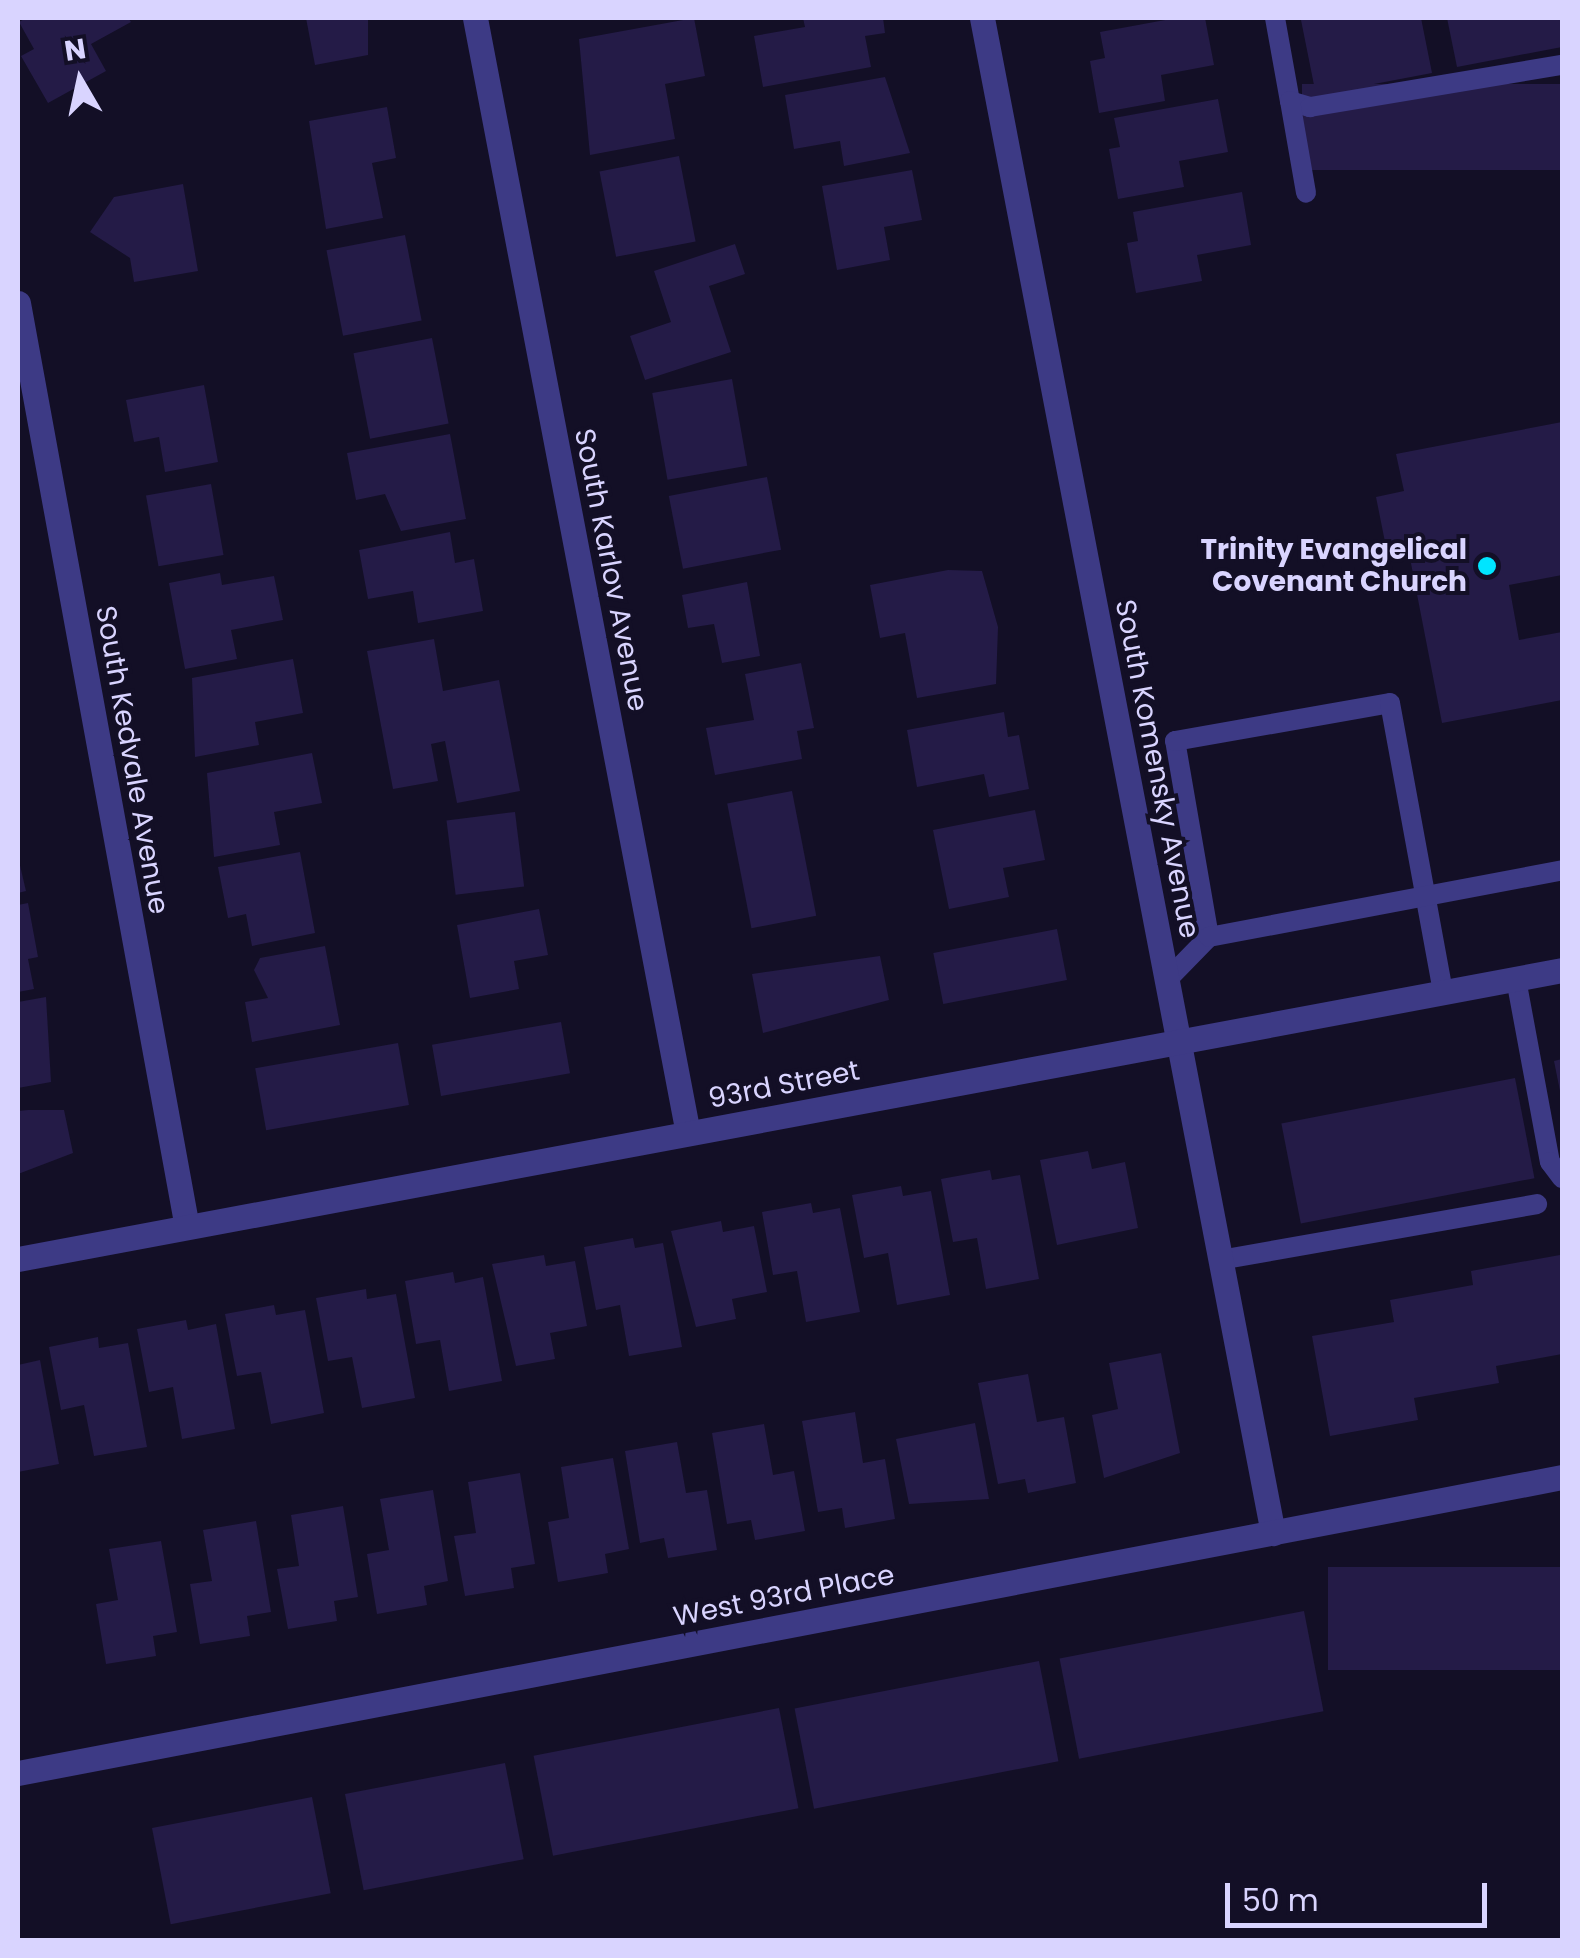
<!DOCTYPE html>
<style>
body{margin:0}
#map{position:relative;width:1580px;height:1958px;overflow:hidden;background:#130f26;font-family:Poppins,sans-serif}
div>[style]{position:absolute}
.building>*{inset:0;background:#241b47;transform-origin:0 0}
.lane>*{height:20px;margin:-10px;padding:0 10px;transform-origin:10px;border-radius:10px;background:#3d3a85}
.street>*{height:25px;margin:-12.5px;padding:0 12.5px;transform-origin:12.5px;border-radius:12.5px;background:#3d3a85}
.dots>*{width:28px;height:28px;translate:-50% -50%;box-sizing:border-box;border:5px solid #130f26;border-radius:50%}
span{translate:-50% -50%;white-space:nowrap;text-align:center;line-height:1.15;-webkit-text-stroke:8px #130f26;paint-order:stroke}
.poi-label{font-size:28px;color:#d9d4ff;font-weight:700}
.right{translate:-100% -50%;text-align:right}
.street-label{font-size:28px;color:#d9d4ff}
.frame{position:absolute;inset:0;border:20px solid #d9d4ff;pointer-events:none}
.north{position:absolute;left:30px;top:30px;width:100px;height:100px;-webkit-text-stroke:8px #130f26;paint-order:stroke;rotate:351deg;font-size:28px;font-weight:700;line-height:40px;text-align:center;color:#d9d4ff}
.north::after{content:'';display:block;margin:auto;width:35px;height:45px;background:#d9d4ff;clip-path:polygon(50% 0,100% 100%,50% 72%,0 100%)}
.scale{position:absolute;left:1225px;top:1883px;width:262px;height:45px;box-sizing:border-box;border:5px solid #d9d4ff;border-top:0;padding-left:12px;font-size:30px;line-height:35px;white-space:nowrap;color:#d9d4ff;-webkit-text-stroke:8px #130f26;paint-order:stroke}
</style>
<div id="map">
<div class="building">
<div style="clip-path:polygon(26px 18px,128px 18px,131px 22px,91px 44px,106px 71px,48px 103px,21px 56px,34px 49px,19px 22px)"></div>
<div style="clip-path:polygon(306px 18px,368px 18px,368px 55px,315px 65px)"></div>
<div style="clip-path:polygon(694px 18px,705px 76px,665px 84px,675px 139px,590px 155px,579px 39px)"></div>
<div style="clip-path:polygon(803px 18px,883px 18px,885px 33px,865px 36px,871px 67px,763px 87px,754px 36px,805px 27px)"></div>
<div style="clip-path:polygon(1176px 18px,1205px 18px,1214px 65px,1161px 75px,1165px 101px,1099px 113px,1090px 61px,1105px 58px,1100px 32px)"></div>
<div style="clip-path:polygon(1313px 18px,1421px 18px,1432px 73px,1316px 95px,1301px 20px)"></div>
<div style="clip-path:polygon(1447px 18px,1562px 18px,1562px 47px,1457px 67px)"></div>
<div style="clip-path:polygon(885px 77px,910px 153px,844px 166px,840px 141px,794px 149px,785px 95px)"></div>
<div style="left:1562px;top:84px;width:86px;height:260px;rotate:90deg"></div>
<div style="clip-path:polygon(1218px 99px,1228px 152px,1179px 161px,1184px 187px,1118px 199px,1109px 149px,1120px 147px,1114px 118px)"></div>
<div style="clip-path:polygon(387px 107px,396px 158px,372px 163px,383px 218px,326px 229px,309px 121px)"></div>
<div style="left:679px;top:156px;width:87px;height:81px;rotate:79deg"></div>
<div style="clip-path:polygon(912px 170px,922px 220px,884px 227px,890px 260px,837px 270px,822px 186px)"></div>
<div style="clip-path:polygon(183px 184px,198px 271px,134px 282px,130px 258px,90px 232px,114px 197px)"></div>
<div style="clip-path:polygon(1242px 192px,1251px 245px,1197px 255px,1202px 281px,1136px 293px,1127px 243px,1138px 241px,1133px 212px)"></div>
<div style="left:405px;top:235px;width:87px;height:80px;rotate:79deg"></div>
<div style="clip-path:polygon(735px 244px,745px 274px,709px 286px,731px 352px,645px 380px,630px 336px,671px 322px,654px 271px)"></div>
<div style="left:432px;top:338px;width:87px;height:80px;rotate:79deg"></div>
<div style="left:732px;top:379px;width:88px;height:81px;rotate:80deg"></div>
<div style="clip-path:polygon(204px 385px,218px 462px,165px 472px,159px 437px,134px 442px,126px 400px)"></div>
<div style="clip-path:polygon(1562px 422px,1562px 575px,1509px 585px,1519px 640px,1562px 632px,1562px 700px,1442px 723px,1409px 553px,1388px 557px,1376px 497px,1404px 491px,1396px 454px)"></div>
<div style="clip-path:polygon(450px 434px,466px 519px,401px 531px,385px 494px,356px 500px,347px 453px)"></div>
<div style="left:767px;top:477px;width:74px;height:100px;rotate:79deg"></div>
<div style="left:211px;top:484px;width:72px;height:66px;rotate:80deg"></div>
<div style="clip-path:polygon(450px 532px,455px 563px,474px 559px,483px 611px,418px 623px,413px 591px,368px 599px,359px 550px)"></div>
<div style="clip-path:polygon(948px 570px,982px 571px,998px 627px,996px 684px,917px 698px,905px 633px,880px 638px,870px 585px)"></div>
<div style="clip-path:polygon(220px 573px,222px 585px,274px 576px,283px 620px,231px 630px,237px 659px,185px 669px,169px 583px)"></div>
<div style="clip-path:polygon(747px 582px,760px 656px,722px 663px,714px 624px,688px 628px,682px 595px)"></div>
<div style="clip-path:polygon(434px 639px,443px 691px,499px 680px,520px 791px,457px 803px,445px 741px,431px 744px,438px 781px,393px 789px,367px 651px)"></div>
<div style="clip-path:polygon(293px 659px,303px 713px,255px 722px,259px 745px,195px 757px,192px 678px)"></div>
<div style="clip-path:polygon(801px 663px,814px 728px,797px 731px,802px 759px,715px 775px,706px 728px,754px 720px,745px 674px)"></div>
<div style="clip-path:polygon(1004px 712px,1008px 737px,1019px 735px,1029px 789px,989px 797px,984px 774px,917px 787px,907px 730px)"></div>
<div style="clip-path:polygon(312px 753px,322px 803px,274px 812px,280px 845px,214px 857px,207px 773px)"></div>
<div style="left:792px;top:791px;width:127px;height:66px;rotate:79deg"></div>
<div style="clip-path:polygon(1035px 810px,1045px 860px,1003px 868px,1009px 897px,949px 909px,933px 830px)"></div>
<div style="left:515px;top:812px;width:75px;height:69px;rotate:83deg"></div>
<div style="clip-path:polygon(300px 852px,315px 933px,252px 946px,246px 914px,228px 918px,218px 867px)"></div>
<div style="clip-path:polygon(18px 857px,26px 891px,18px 893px)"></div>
<div style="clip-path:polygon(28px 903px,38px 957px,28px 959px,34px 989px,18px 992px,18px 905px)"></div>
<div style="clip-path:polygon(539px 909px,548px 955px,514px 961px,519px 989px,470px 998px,457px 925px)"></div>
<div style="left:1057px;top:929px;width:52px;height:126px;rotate:79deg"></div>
<div style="clip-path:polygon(325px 946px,340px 1025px,252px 1042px,245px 1002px,268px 998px,254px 970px,260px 958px)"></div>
<div style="clip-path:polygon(880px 956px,889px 1000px,763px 1033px,752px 974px)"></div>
<div style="clip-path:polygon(46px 997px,51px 1082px,18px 1088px,18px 1002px)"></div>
<div style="left:561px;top:1022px;width:52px;height:131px;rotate:80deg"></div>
<div style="left:398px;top:1043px;width:63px;height:145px;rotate:80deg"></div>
<div style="clip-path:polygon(1562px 1059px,1562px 1096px,1561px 1096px,1554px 1061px)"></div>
<div style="left:1515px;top:1078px;width:102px;height:238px;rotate:79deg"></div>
<div style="clip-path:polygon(28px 1110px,64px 1110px,73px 1153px,18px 1174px,18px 1111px)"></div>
<div style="clip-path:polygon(1088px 1151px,1092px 1169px,1125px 1162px,1138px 1228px,1057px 1245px,1040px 1160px)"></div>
<div style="clip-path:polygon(990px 1170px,992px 1180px,1020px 1175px,1039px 1279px,986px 1289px,977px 1238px,953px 1242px,941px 1179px)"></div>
<div style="clip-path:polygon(901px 1186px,903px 1196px,931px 1191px,950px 1295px,897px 1305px,888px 1253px,864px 1258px,852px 1195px)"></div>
<div style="clip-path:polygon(811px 1203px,813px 1213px,840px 1208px,860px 1312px,806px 1322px,797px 1271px,773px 1275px,762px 1212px)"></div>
<div style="clip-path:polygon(721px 1221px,723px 1232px,754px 1226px,767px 1292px,732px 1299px,736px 1319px,696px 1327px,671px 1231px)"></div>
<div style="clip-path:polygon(633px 1238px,635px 1248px,663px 1243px,682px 1347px,629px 1356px,620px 1305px,596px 1310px,584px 1247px)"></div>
<div style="clip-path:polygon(544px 1255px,546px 1266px,575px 1261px,587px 1326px,550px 1333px,555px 1359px,516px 1366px,492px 1264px)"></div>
<div style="clip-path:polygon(1560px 1255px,1562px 1354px,1496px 1366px,1499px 1383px,1414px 1398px,1418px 1420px,1330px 1436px,1312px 1336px,1394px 1322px,1390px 1300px,1473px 1285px,1471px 1271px)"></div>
<div style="clip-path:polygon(453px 1272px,455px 1283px,483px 1277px,502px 1381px,449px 1391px,440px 1340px,416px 1344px,405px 1281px)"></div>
<div style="clip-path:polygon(366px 1289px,367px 1299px,396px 1294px,415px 1398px,362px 1408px,352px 1357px,328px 1361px,316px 1298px)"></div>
<div style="clip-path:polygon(274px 1305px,276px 1315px,305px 1310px,324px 1413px,271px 1424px,261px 1372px,237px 1376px,225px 1314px)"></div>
<div style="clip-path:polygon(186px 1320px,188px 1330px,216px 1324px,235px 1429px,182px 1439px,173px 1387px,149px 1392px,137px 1329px)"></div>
<div style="clip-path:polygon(98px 1337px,99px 1348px,128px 1343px,147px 1447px,94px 1456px,84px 1405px,61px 1410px,49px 1347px)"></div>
<div style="clip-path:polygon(1161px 1353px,1180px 1453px,1104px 1478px,1092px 1415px,1118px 1409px,1109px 1363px)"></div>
<div style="clip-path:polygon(40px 1360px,59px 1464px,18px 1472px,18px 1365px)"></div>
<div style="clip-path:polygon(1028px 1374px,1037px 1422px,1064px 1417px,1076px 1483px,1028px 1493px,1025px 1479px,998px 1484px,978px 1383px)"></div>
<div style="clip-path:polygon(855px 1412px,863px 1463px,885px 1459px,895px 1519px,845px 1528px,842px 1508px,818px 1512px,802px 1421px)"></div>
<div style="clip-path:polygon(975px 1423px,989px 1499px,909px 1504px,896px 1439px)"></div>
<div style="clip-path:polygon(764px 1424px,773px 1475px,794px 1471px,805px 1531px,755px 1540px,751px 1520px,727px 1524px,712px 1433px)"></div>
<div style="clip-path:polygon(677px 1442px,686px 1493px,707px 1490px,717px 1550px,668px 1558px,664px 1538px,640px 1543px,625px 1451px)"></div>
<div style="clip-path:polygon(613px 1458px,629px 1549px,605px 1554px,608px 1573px,558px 1582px,548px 1522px,569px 1518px,561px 1467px)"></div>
<div style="clip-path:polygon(520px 1473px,535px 1564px,511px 1568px,514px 1588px,465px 1596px,454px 1536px,476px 1533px,468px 1482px)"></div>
<div style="clip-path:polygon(433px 1490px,448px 1581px,424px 1586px,427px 1605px,377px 1614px,367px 1554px,389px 1550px,380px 1499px)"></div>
<div style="clip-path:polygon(343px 1506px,358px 1597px,334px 1601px,337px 1621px,288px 1629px,277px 1569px,299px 1566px,291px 1515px)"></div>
<div style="clip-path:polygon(256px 1521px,271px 1612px,247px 1616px,250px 1636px,200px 1644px,190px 1584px,212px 1581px,203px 1530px)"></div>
<div style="clip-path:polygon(161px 1541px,177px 1632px,153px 1636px,156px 1656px,106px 1664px,96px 1604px,118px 1600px,109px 1549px)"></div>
<div style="left:1562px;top:1567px;width:103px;height:234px;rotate:90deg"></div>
<div style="left:1304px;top:1611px;width:102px;height:249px;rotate:79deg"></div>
<div style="left:1039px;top:1661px;width:102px;height:249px;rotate:79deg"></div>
<div style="left:779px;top:1708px;width:102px;height:250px;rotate:79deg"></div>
<div style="left:505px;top:1763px;width:98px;height:163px;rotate:79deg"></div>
<div style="left:312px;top:1797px;width:98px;height:163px;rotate:79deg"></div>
</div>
<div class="lane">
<div style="left:1275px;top:18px;width:84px;rotate:79.8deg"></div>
<div style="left:1290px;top:101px;width:21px;rotate:17deg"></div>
<div style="left:1310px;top:107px;width:255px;rotate:-9.5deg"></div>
<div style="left:1290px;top:101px;width:93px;rotate:80.1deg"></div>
<div style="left:1209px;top:937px;width:199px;rotate:-99.8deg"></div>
<div style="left:1175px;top:741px;width:218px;rotate:-10deg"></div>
<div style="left:1390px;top:703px;width:294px;rotate:79.6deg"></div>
<div style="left:1516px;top:979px;width:186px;rotate:79.5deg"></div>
<div style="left:1550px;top:1162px;width:20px;rotate:53deg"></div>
<div style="left:1167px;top:980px;width:60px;rotate:-45.7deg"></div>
<div style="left:1209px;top:937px;width:359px;rotate:-10.7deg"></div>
<div style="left:1220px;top:1260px;width:322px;rotate:-10deg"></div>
</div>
<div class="street">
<div style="left:475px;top:18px;width:1135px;rotate:79.19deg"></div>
<div style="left:982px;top:18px;width:1543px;rotate:79.13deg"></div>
<div style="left:18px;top:303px;width:939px;rotate:79.64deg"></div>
<div style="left:18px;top:1259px;width:1571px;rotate:-10.6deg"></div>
<div style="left:18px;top:1773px;width:1572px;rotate:-10.85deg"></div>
</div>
<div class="dots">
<div style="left:1487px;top:566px;background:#00e5ff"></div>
</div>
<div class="poi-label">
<span class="right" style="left:1467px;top:566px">Trinity Evangelical<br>Covenant Church</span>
</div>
<div class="street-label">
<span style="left:611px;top:570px;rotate:79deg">South Karlov Avenue</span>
<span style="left:132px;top:760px;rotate:80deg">South Kedvale Avenue</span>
<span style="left:1157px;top:769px;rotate:79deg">South Komensky Avenue</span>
<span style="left:784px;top:1085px;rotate:-11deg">93rd Street</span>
<span style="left:784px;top:1596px;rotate:-11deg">West 93rd Place</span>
</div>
<div class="frame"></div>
<div class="north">N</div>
<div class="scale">50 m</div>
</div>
